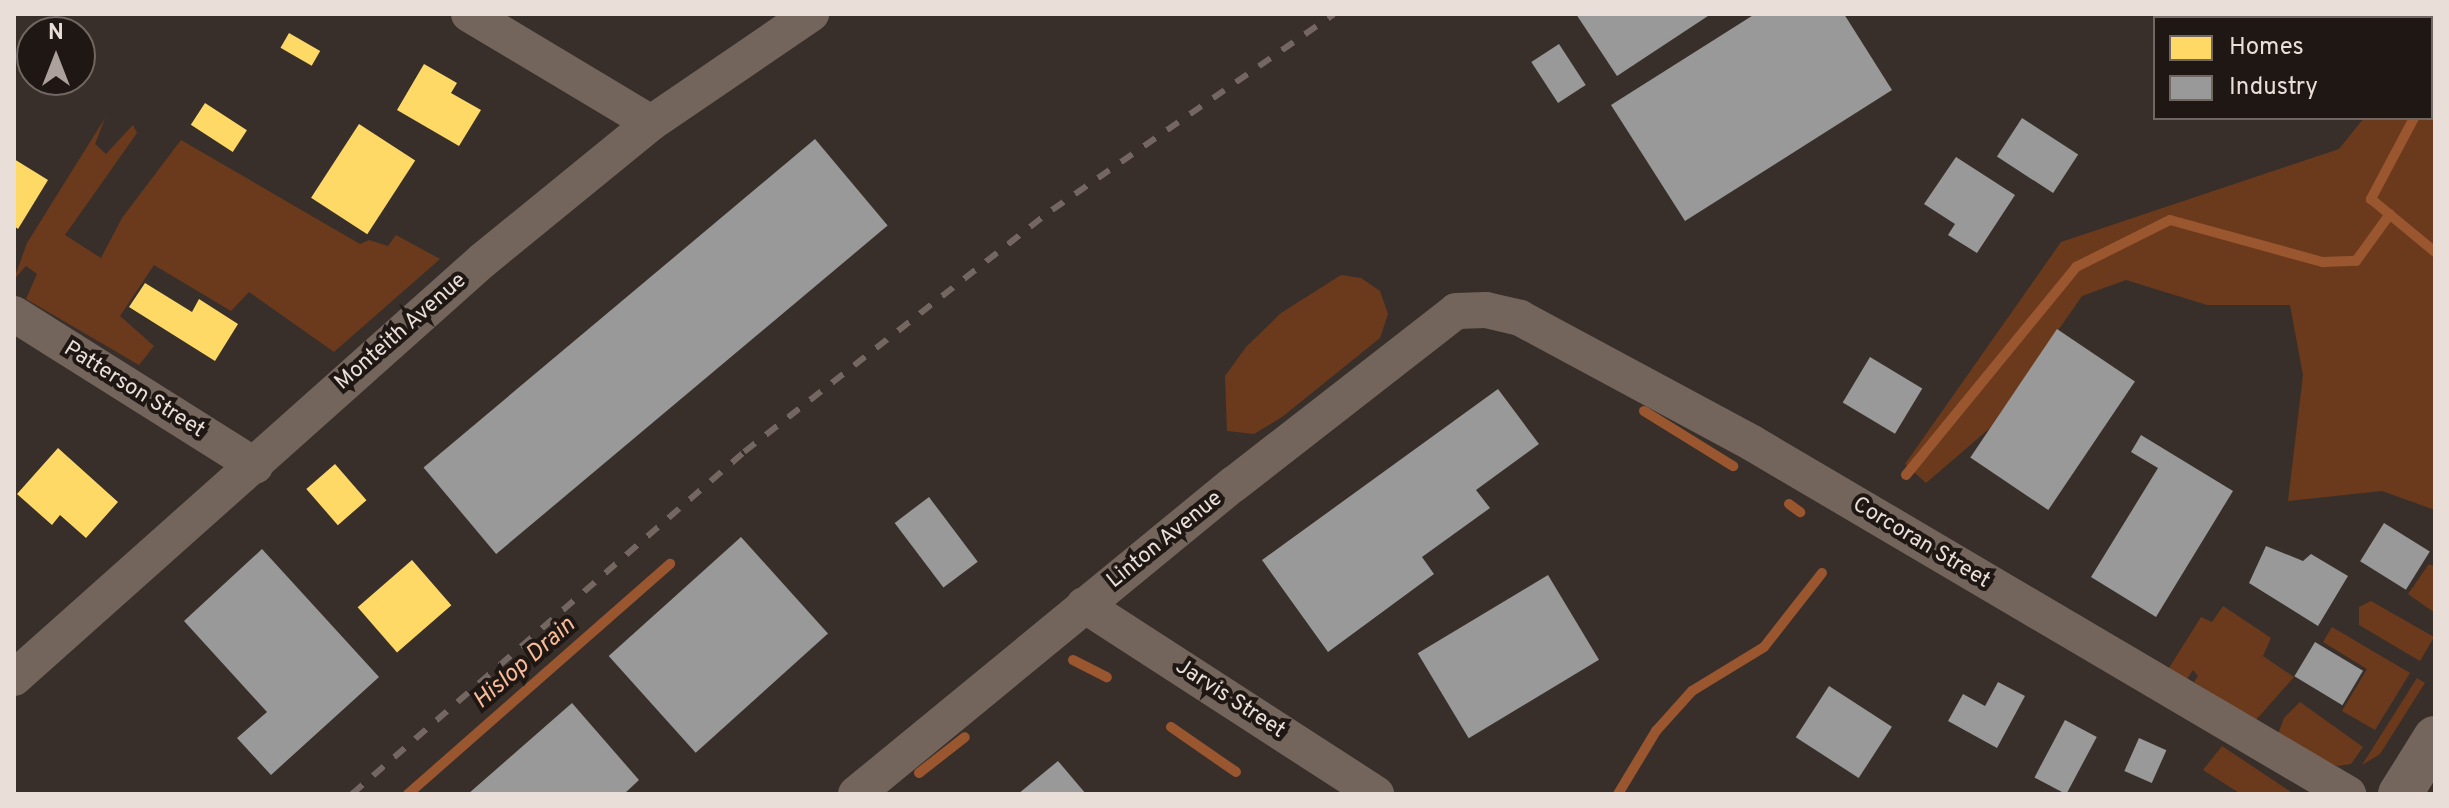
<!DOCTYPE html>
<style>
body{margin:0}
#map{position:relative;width:2449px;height:808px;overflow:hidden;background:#382f2a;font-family:Overpass,sans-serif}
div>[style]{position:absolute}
.green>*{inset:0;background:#6b3a1c}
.homes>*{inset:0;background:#ffd966;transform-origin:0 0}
.industry>*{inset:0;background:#999;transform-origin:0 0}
.stream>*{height:10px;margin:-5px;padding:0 5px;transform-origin:5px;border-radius:5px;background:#9a562e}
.minor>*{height:36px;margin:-18px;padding:0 18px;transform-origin:18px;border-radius:18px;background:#74655c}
.major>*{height:44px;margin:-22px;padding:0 22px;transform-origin:22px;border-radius:22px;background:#74665d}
.rail>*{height:6px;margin-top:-3px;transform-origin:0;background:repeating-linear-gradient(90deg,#746761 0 14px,transparent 0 28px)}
span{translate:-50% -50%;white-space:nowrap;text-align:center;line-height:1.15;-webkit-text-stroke:8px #1f1713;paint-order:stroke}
.street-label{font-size:22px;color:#eaded8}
.water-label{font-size:24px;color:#fabb99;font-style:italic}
.frame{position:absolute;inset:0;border:16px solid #eaded8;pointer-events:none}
.legend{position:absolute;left:2153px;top:16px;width:280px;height:104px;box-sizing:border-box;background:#1f1713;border:2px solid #706762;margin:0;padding:10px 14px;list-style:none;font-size:24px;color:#eaded8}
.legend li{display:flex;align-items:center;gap:16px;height:40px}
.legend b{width:40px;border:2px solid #706762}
.north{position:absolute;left:16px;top:16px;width:80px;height:80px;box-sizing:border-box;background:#1f1713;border:2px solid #706762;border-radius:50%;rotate:0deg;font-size:22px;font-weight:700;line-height:32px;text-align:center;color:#eaded8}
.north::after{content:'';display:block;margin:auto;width:28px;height:36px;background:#aca19b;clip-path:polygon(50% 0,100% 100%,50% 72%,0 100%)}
</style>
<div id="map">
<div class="green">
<div style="clip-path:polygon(2435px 29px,2435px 510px,2382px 491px,2288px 501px,2303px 375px,2290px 305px,2207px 305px,2126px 280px,2082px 296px,1990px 428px,1926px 483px,1905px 464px,2061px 242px,2339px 149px,2364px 118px,2431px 118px)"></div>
<div style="clip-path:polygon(105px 118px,95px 144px,106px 154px,133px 125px,137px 133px,65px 235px,101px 258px,122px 218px,181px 140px,360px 244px,369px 240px,388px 246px,396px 235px,440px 259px,334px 352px,249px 292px,231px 311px,154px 265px,120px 316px,154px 346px,139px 365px,26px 299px,37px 274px,26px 266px,14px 279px,27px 243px)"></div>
<div style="clip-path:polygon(1341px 275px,1361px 278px,1380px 291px,1388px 314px,1380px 338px,1282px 417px,1254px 434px,1227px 431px,1225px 376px,1246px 347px,1281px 313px)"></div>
<div style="clip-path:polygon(2429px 564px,2435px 567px,2435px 613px,2408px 594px)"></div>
<div style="clip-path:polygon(2371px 601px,2434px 637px,2420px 661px,2359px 625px,2359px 607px)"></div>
<div style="clip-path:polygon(2223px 606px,2271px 638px,2263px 656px,2294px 677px,2255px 721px,2194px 682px,2198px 676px,2193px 670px,2187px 679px,2169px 668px,2201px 617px,2212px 622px)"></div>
<div style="clip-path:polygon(2332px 627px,2410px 673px,2375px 730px,2342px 711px,2367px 669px,2323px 642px)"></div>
<div style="clip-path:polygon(2417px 678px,2425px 683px,2380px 754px,2362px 765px)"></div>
<div style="clip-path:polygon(2300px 702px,2363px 747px,2351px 764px,2337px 766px,2277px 737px,2284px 718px)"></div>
<div style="clip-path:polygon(2222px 746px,2294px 794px,2241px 794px,2203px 770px)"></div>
</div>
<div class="homes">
<div style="left:289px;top:33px;width:36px;height:17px;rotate:30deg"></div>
<div style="clip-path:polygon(424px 64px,457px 83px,451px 93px,481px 110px,459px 146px,397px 110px)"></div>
<div style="left:205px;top:103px;width:50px;height:26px;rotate:33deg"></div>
<div style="left:359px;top:124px;width:67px;height:88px;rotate:33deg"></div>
<div style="clip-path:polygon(14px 159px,48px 180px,18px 229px,14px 226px)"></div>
<div style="clip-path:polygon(145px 283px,192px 312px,199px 299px,238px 324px,215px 361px,129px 307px)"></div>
<div style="clip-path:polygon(58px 448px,118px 502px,86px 538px,60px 515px,52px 525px,17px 494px)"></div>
<div style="left:335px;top:464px;width:48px;height:38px;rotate:49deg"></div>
<div style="left:412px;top:560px;width:60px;height:72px;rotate:49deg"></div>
</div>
<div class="industry">
<div style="clip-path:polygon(1576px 14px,1711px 14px,1617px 76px)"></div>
<div style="clip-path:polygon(1755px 14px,1844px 14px,1892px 90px,1685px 221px,1611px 105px)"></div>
<div style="clip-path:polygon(2257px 14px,2316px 14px,2317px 17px,2260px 18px)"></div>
<div style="left:1559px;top:44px;width:49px;height:33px;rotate:57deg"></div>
<div style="left:2022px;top:118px;width:67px;height:46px;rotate:33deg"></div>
<div style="left:815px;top:139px;width:113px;height:511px;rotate:50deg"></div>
<div style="clip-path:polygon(1956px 157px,2015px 195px,1977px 253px,1948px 235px,1955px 224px,1924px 204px)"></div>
<div style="left:2057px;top:329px;width:94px;height:155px;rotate:34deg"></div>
<div style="left:1870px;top:357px;width:61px;height:53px;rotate:31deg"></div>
<div style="clip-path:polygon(1498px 389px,1539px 444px,1476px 490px,1490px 508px,1422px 557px,1434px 574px,1328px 652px,1262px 560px)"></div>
<div style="clip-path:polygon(2141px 435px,2233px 491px,2156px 617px,2091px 577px,2158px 468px,2131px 452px)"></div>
<div style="left:929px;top:497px;width:81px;height:43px;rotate:53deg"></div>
<div style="left:2384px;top:523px;width:54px;height:45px;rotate:32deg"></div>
<div style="left:741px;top:537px;width:130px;height:178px;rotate:48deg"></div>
<div style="clip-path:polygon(2266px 546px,2303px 561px,2311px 554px,2348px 576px,2318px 626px,2249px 583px)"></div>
<div style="clip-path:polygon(262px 549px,379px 677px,271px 775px,237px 738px,267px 712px,184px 621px)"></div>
<div style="left:1548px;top:575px;width:99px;height:152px;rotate:59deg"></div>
<div style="left:2315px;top:642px;width:56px;height:40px;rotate:31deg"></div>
<div style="clip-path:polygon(1998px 682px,2025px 696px,1997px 748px,1948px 721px,1963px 694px,1985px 706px)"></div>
<div style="left:1829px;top:686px;width:75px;height:61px;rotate:33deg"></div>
<div style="clip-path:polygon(572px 703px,639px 780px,624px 794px,468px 794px)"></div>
<div style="left:2065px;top:720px;width:36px;height:65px;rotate:28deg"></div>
<div style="left:2139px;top:738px;width:30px;height:36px;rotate:24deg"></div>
<div style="clip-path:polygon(1058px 761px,1086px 794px,1018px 794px)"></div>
</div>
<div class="stream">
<div style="left:2431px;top:86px;width:9px;rotate:-63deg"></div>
<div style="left:2414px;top:118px;width:92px;rotate:118deg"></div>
<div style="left:2371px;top:199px;width:83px;rotate:39.6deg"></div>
<div style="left:1644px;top:411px;width:105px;rotate:31.7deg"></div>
<div style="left:1906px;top:475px;width:269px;rotate:-50.7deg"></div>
<div style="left:2076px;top:267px;width:105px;rotate:-26.6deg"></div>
<div style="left:2170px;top:220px;width:159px;rotate:15.4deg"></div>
<div style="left:2323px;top:262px;width:33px;rotate:-2deg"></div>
<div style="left:2356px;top:261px;width:58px;rotate:-54.1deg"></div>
<div style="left:1789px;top:504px;width:14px;rotate:36deg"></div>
<div style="left:1073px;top:660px;width:38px;rotate:27deg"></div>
<div style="left:1171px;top:727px;width:79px;rotate:34.7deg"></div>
<div style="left:919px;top:773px;width:58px;rotate:-38deg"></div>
<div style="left:408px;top:794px;width:349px;rotate:-41.3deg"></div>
<div style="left:1618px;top:794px;width:74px;rotate:-58.9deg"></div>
<div style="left:1656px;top:731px;width:54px;rotate:-48deg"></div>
<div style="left:1692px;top:691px;width:84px;rotate:-31.4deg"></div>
<div style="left:1764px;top:647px;width:94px;rotate:-51.9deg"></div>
</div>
<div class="minor">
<div style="left:469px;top:14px;width:212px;rotate:30.9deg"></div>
<div style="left:14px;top:314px;width:285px;rotate:32.2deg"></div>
<div style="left:1084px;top:605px;width:348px;rotate:32.9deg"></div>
<div style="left:14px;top:678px;width:628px;rotate:-41.71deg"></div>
<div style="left:483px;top:260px;width:217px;rotate:-39.2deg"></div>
<div style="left:651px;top:123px;width:194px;rotate:-34.3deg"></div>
<div style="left:856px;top:794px;width:489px;rotate:-39.4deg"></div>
<div style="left:1234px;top:484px;width:281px;rotate:-37.9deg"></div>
<div style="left:1456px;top:311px;width:30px;rotate:-2deg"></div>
<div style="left:1486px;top:310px;width:35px;rotate:13deg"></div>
<div style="left:1520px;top:318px;width:264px;rotate:28.3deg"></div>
<div style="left:1752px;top:443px;width:692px;rotate:30.49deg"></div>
</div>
<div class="major">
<div style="left:2400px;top:794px;width:66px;rotate:-58deg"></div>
</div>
<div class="rail">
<div style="left:352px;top:794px;width:520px;rotate:-41.1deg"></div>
<div style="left:744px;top:452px;width:392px;rotate:-38.2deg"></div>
<div style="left:1052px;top:210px;width:343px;rotate:-34.8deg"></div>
</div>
<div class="street-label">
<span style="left:401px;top:332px;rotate:-41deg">Monteith Avenue</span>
<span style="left:134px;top:390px;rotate:32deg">Patterson Street</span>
<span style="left:1165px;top:540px;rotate:-39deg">Linton Avenue</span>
<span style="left:1921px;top:543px;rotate:31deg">Corcoran Street</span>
<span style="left:1230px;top:699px;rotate:33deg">Jarvis Street</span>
</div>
<div class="water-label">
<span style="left:525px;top:664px;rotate:-41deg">Hislop Drain</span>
</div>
<div class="frame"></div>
<ul class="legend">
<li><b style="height:22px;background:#ffd966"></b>Homes</li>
<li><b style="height:22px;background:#999"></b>Industry</li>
</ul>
<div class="north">N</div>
</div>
